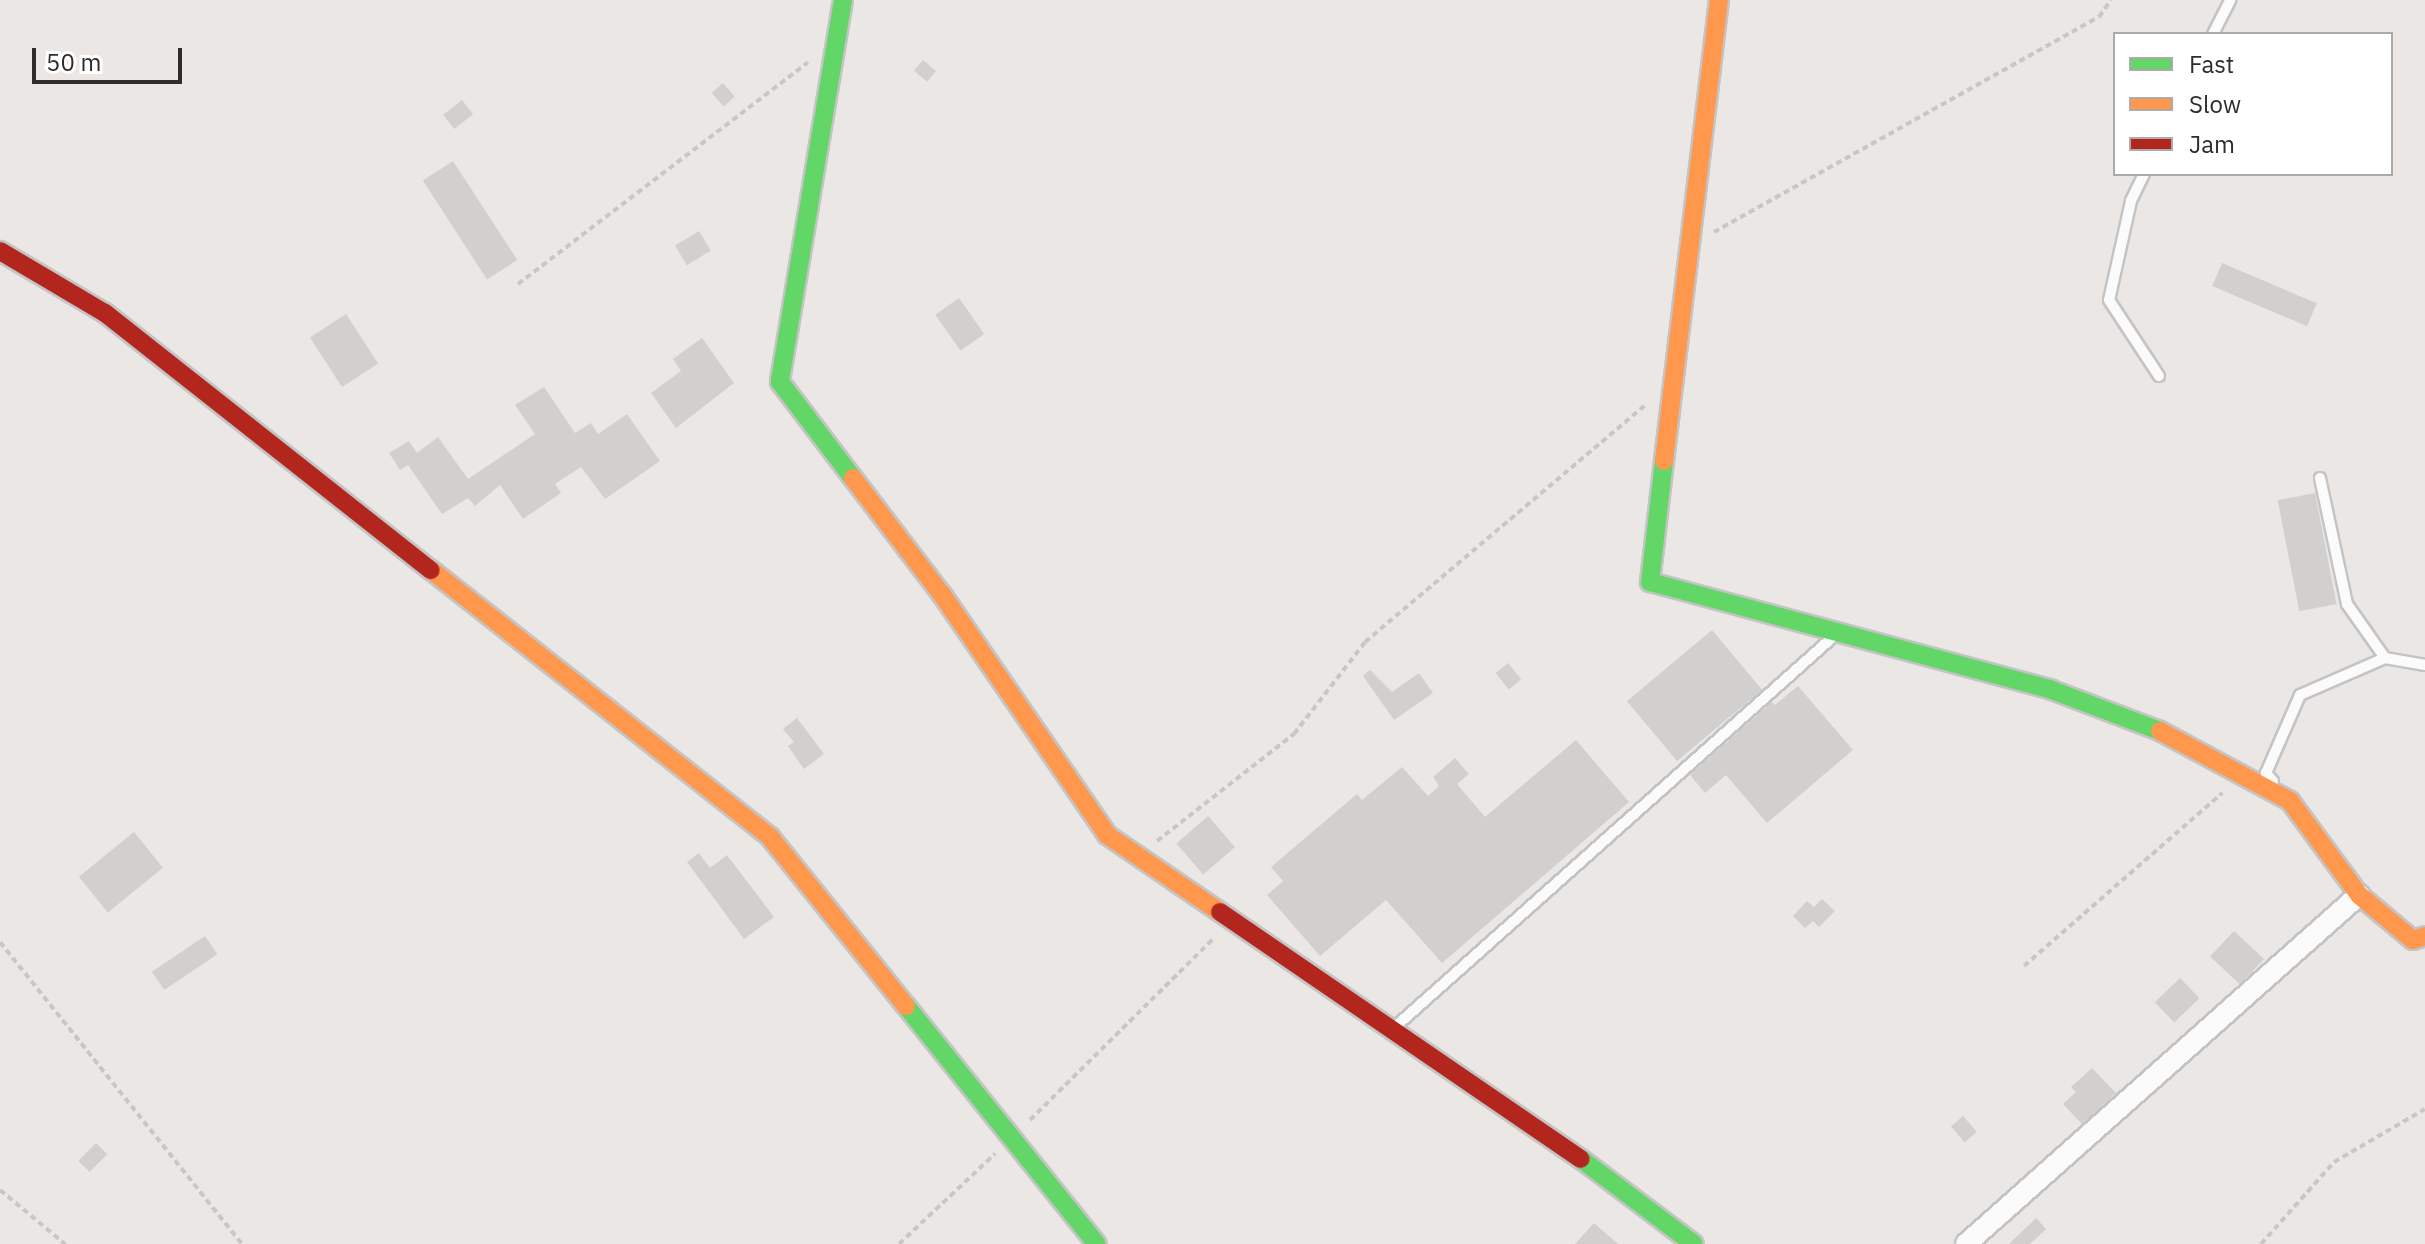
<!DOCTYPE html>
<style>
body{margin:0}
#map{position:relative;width:2425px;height:1244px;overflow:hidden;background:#eae7e5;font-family:"IBM Plex Sans",sans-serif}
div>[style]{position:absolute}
.building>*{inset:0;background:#d2d0ce;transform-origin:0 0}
.path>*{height:4px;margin-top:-2px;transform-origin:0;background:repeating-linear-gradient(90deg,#c7c7c7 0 6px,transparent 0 10px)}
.roads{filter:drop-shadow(2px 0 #c5c4c5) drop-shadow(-2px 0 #c5c4c5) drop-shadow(0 2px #c5c4c5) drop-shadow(0 -2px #c5c4c5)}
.lane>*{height:10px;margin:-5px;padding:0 5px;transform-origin:5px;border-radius:5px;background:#fcfbfb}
.street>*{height:20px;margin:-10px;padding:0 10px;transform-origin:10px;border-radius:10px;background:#fcfbfb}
.fast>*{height:18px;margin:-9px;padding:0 9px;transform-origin:9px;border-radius:9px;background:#63d668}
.slow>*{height:18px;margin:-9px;padding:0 9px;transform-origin:9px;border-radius:9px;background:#ff974d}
.jam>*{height:18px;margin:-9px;padding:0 9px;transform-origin:9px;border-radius:9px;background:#b3261e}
span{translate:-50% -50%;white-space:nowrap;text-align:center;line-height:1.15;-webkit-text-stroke:7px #fff;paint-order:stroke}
.legend{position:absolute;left:2113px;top:32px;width:280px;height:144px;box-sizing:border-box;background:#fff;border:2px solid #ababab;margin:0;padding:10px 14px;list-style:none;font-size:24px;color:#2d2d2d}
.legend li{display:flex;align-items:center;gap:16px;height:40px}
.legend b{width:40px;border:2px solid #ababab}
.scale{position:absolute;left:32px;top:48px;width:150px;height:36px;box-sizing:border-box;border:4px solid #2d2d2d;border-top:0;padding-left:10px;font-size:24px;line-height:28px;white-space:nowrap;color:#2d2d2d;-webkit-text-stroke:6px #fff;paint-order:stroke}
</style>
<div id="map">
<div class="building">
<div style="left:923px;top:60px;width:17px;height:14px;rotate:40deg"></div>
<div style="left:723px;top:83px;width:18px;height:15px;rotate:49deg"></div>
<div style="left:462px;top:100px;width:18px;height:24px;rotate:52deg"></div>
<div style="left:453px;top:161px;width:118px;height:36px;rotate:57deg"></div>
<div style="left:699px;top:231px;width:23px;height:28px;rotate:59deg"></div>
<div style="left:2222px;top:263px;width:103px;height:25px;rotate:23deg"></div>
<div style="left:959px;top:298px;width:44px;height:29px;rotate:55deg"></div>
<div style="left:346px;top:314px;width:59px;height:43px;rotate:57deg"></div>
<div style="clip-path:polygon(702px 338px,734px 383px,676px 428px,651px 393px,681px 371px,673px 359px)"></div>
<div style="clip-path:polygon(544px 387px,575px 433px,591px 423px,598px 434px,627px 414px,660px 461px,605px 499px,581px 467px,555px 484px,561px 493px,523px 519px,500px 485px,475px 506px,468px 498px,442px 514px,408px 465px,400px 470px,389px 453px,409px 441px,417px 453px,438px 437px,468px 479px,535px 434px,515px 405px)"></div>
<div style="left:2315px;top:493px;width:113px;height:38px;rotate:79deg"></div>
<div style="left:1712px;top:630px;width:78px;height:111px;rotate:50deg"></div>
<div style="left:1508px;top:663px;width:21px;height:16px;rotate:51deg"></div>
<div style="clip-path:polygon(1370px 670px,1392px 692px,1419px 673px,1433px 693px,1394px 720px,1363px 676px)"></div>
<div style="clip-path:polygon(1798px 686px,1853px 750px,1767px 823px,1726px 775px,1705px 793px,1690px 775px,1772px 702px,1775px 705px)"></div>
<div style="clip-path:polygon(797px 718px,824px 754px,804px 769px,788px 746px,794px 742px,783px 729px)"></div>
<div style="clip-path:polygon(1576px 740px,1629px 802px,1442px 963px,1386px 900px,1320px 956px,1267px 895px,1283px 881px,1271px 867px,1357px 794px,1362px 800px,1402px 767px,1428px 796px,1439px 786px,1433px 777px,1455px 758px,1469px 774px,1457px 784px,1485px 817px)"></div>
<div style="left:1208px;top:816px;width:41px;height:42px;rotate:49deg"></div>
<div style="left:134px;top:832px;width:46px;height:71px;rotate:51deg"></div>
<div style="clip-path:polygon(699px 853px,710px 868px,727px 855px,774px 917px,744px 939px,687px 862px)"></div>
<div style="clip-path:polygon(1822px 899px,1835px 911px,1819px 927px,1813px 921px,1805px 928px,1793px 916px,1807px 901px,1814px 907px)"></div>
<div style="left:2234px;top:931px;width:41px;height:35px;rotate:43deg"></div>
<div style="left:205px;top:936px;width:22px;height:64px;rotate:56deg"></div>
<div style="left:2180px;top:978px;width:28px;height:35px;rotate:46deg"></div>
<div style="clip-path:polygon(2092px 1068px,2116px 1093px,2082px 1124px,2063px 1104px,2076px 1092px,2071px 1087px)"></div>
<div style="left:1963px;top:1116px;width:21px;height:16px;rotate:49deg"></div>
<div style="left:96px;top:1143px;width:16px;height:25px;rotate:45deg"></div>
<div style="clip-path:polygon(2036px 1218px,2046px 1229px,2030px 1244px,2009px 1244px)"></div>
<div style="clip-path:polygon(1594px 1223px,1618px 1244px,1575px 1244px)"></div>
</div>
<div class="path">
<div style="left:1714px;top:232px;width:441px;rotate:-29.2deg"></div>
<div style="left:2099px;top:17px;width:21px;rotate:-55deg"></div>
<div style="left:518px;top:284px;width:365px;rotate:-37.4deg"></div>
<div style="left:1157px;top:841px;width:174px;rotate:-38deg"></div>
<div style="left:1294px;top:734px;width:116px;rotate:-52.3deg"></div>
<div style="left:1365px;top:642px;width:369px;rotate:-40.2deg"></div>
<div style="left:0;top:942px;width:387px;rotate:51.3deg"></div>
<div style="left:2024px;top:966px;width:263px;rotate:-41.1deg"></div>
<div style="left:1030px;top:1120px;width:259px;rotate:-44.7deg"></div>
<div style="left:0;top:1190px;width:85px;rotate:39.7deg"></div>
<div style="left:899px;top:1244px;width:132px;rotate:-43.2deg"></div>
<div style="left:2261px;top:1244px;width:110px;rotate:-48.3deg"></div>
<div style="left:2334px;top:1162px;width:105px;rotate:-30.2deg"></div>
</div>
<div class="roads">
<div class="lane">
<div style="left:2213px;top:34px;width:38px;rotate:-63deg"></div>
<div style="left:2144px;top:174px;width:30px;rotate:116deg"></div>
<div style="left:2131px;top:201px;width:101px;rotate:102.5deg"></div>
<div style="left:2109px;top:300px;width:91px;rotate:56.7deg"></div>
<div style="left:2320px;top:478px;width:129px;rotate:77.9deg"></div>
<div style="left:2347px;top:604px;width:66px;rotate:54.9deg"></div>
<div style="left:2273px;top:781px;width:11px;rotate:-131deg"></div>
<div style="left:2266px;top:773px;width:85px;rotate:-66.4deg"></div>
<div style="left:2300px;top:695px;width:93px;rotate:-23.5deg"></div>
<div style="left:2385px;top:658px;width:41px;rotate:9.9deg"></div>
<div style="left:1395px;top:1027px;width:588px;rotate:-41.69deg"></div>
</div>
<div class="street">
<div style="left:1966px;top:1244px;width:526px;rotate:-41.61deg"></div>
</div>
<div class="fast">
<div style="left:843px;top:0;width:387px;rotate:99.4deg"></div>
<div style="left:780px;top:382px;width:121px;rotate:52.8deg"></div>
<div style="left:1664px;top:461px;width:122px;rotate:96.6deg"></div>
<div style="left:1650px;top:582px;width:416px;rotate:15deg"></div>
<div style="left:2052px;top:690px;width:116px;rotate:20.8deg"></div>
<div style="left:906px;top:1006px;width:305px;rotate:51.3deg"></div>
<div style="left:1581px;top:1159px;width:141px;rotate:37deg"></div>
</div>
<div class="slow">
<div style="left:1664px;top:461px;width:464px;rotate:-83.2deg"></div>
<div style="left:853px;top:478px;width:148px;rotate:52.7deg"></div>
<div style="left:943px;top:596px;width:290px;rotate:55.5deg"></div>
<div style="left:1107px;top:835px;width:137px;rotate:34.3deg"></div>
<div style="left:431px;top:570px;width:432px;rotate:38.2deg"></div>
<div style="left:770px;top:837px;width:217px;rotate:51.2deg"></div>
<div style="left:2160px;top:731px;width:148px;rotate:28.3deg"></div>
<div style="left:2290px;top:801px;width:117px;rotate:53.7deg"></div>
<div style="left:2359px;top:895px;width:70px;rotate:39.8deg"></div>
<div style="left:2413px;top:940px;width:13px;rotate:-18deg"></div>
</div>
<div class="jam">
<div style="left:0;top:251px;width:122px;rotate:30.6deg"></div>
<div style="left:105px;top:313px;width:415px;rotate:38.3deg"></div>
<div style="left:1220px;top:912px;width:437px;rotate:34.4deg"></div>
</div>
</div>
<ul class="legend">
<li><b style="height:10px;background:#63d668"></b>Fast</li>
<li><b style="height:10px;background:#ff974d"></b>Slow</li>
<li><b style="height:10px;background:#b3261e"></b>Jam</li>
</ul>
<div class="scale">50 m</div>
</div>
